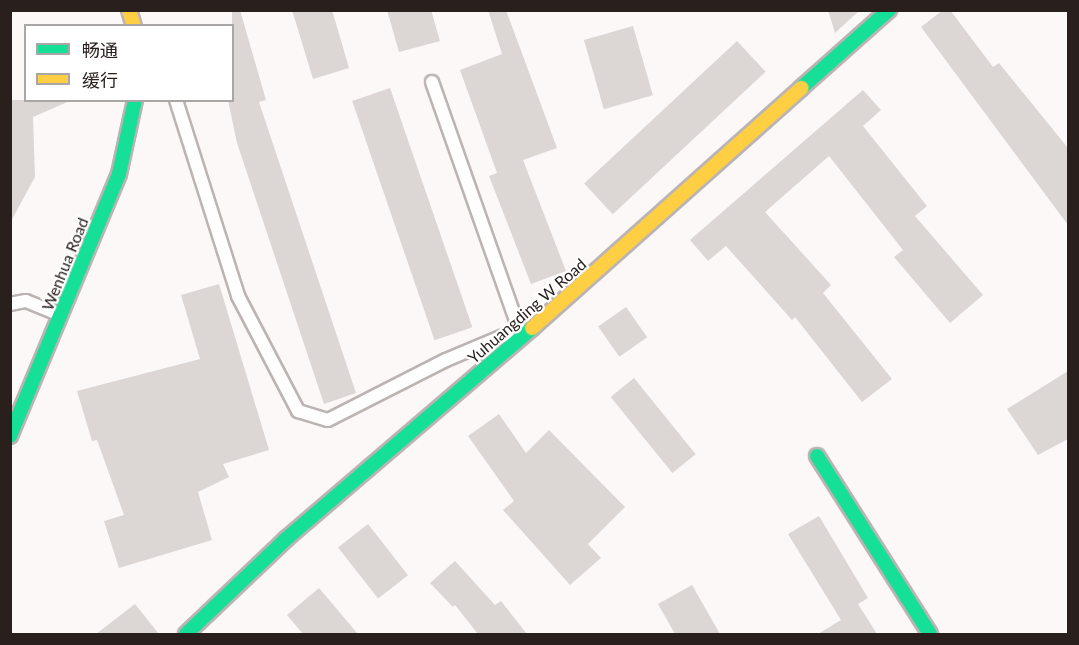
<!DOCTYPE html>
<meta charset="utf-8">
<style>
body{margin:0}
#map{position:relative;width:1079px;height:645px;overflow:hidden;background:#fcf8f7;font-family:Lato,"Noto Sans SC",sans-serif}
div>[style]{position:absolute}
.building>*{inset:0;background:#dcd6d4;transform-origin:0 0}
.roads{filter:drop-shadow(2px 0 #bbb4b3) drop-shadow(-2px 0 #bbb4b3) drop-shadow(0 2px #bbb4b3) drop-shadow(0 -2px #bbb4b3)}
.lane>*{height:12px;margin:-6px;padding:0 6px;transform-origin:6px;border-radius:6px;background:#fffefe}
.fast>*{height:14px;margin:-7px;padding:0 7px;transform-origin:7px;border-radius:7px;background:#16e098}
.slow>*{height:14px;margin:-7px;padding:0 7px;transform-origin:7px;border-radius:7px;background:#ffcf43}
span{translate:-50% -50%;white-space:nowrap;text-align:center;line-height:1.15;-webkit-text-stroke:4.5px #fff;paint-order:stroke}
.street-label{font-size:16px;color:#29201e}
.frame{position:absolute;inset:0;border:12px solid #29201e;pointer-events:none}
.legend{position:absolute;left:24px;top:24px;width:210px;height:78px;box-sizing:border-box;background:#fff;border:2px solid #a9a6a5;margin:0;padding:8px 10px;list-style:none;font-size:18px;color:#29201e}
.legend li{display:flex;align-items:center;gap:12px;height:30px}
.legend b{width:30px;border:2px solid #a9a6a5}
</style>
<div id="map">
<div class="building">
<div style="clip-path:polygon(232px 10px,240px 10px,266px 100px,259px 102px,356px 393px,324px 404px,237px 143px,228px 100px,232px 100px)"></div>
<div style="clip-path:polygon(292px 10px,332px 10px,349px 68px,313px 79px)"></div>
<div style="clip-path:polygon(387px 10px,431px 10px,440px 41px,399px 52px)"></div>
<div style="clip-path:polygon(488px 10px,506px 10px,557px 148px,523px 160px,566px 271px,531px 284px,489px 176px,497px 173px,460px 70px,502px 54px)"></div>
<div style="clip-path:polygon(828px 10px,860px 10px,835px 33px)"></div>
<div style="clip-path:polygon(943px 10px,950px 10px,993px 67px,999px 63px,1068px 148px,1068px 225px,921px 27px)"></div>
<div style="left:633px;top:26px;width:72px;height:51px;rotate:74deg"></div>
<div style="left:737px;top:41px;width:42px;height:209px;rotate:47deg"></div>
<div style="left:390px;top:88px;width:253px;height:40px;rotate:71deg"></div>
<div style="clip-path:polygon(863px 90px,881px 110px,863px 126px,927px 206px,915px 216px,983px 295px,950px 323px,894px 257px,903px 250px,829px 156px,765px 212px,831px 285px,823px 293px,892px 379px,862px 402px,795px 317px,792px 320px,726px 246px,708px 261px,690px 240px)"></div>
<div style="clip-path:polygon(10px 100px,72px 100px,33px 117px,35px 177px,10px 223px)"></div>
<div style="clip-path:polygon(219px 284px,269px 450px,223px 464px,229px 477px,198px 492px,212px 540px,119px 568px,104px 521px,124px 515px,97px 440px,92px 441px,77px 391px,200px 359px,181px 295px)"></div>
<div style="left:626px;top:307px;width:37px;height:34px;rotate:55deg"></div>
<div style="clip-path:polygon(1068px 371px,1068px 439px,1038px 455px,1007px 409px)"></div>
<div style="left:634px;top:378px;width:98px;height:30px;rotate:51deg"></div>
<div style="clip-path:polygon(499px 414px,526px 453px,549px 430px,625px 507px,588px 544px,601px 558px,570px 585px,503px 510px,514px 501px,468px 436px)"></div>
<div style="clip-path:polygon(819px 516px,868px 598px,858px 604px,877px 634px,818px 634px,841px 620px,788px 534px)"></div>
<div style="left:368px;top:524px;width:65px;height:38px;rotate:52deg"></div>
<div style="clip-path:polygon(455px 561px,495px 605px,501px 601px,527px 634px,478px 634px,455px 605px,453px 607px,430px 583px)"></div>
<div style="clip-path:polygon(692px 585px,720px 634px,675px 634px,658px 604px)"></div>
<div style="clip-path:polygon(319px 588px,358px 634px,303px 634px,287px 615px)"></div>
<div style="clip-path:polygon(135px 604px,159px 634px,96px 634px)"></div>
</div>
<div class="roads">
<div class="lane">
<div style="left:432px;top:82px;width:262px;rotate:70.6deg"></div>
<div style="left:176px;top:100px;width:206px;rotate:72.4deg"></div>
<div style="left:238px;top:296px;width:130px;rotate:62.4deg"></div>
<div style="left:298px;top:411px;width:31px;rotate:17deg"></div>
<div style="left:328px;top:420px;width:132px;rotate:-27deg"></div>
<div style="left:446px;top:360px;width:67px;rotate:-22.8deg"></div>
<div style="left:10px;top:304px;width:16px;rotate:-11deg"></div>
<div style="left:26px;top:301px;width:37px;rotate:22deg"></div>
</div>
<div class="fast">
<div style="left:801px;top:88px;width:118px;rotate:-41.6deg"></div>
<div style="left:10px;top:436px;width:284px;rotate:-67.4deg"></div>
<div style="left:119px;top:174px;width:76px;rotate:-77.8deg"></div>
<div style="left:817px;top:456px;width:211px;rotate:57.6deg"></div>
<div style="left:186px;top:634px;width:138px;rotate:-43.5deg"></div>
<div style="left:286px;top:539px;width:324px;rotate:-40.6deg"></div>
</div>
<div class="slow">
<div style="left:129px;top:10px;width:17px;rotate:73deg"></div>
<div style="left:532px;top:328px;width:361px;rotate:-41.7deg"></div>
</div>
</div>
<div class="street-label">
<span style="left:65px;top:264px;rotate:-68deg">Wenhua Road</span>
<span style="left:527px;top:311px;rotate:-41deg">Yuhuangding W Road</span>
</div>
<div class="frame"></div>
<ul class="legend">
<li><b style="height:8px;background:#16e098"></b>畅通</li>
<li><b style="height:8px;background:#ffcf43"></b>缓行</li>
</ul>
</div>
